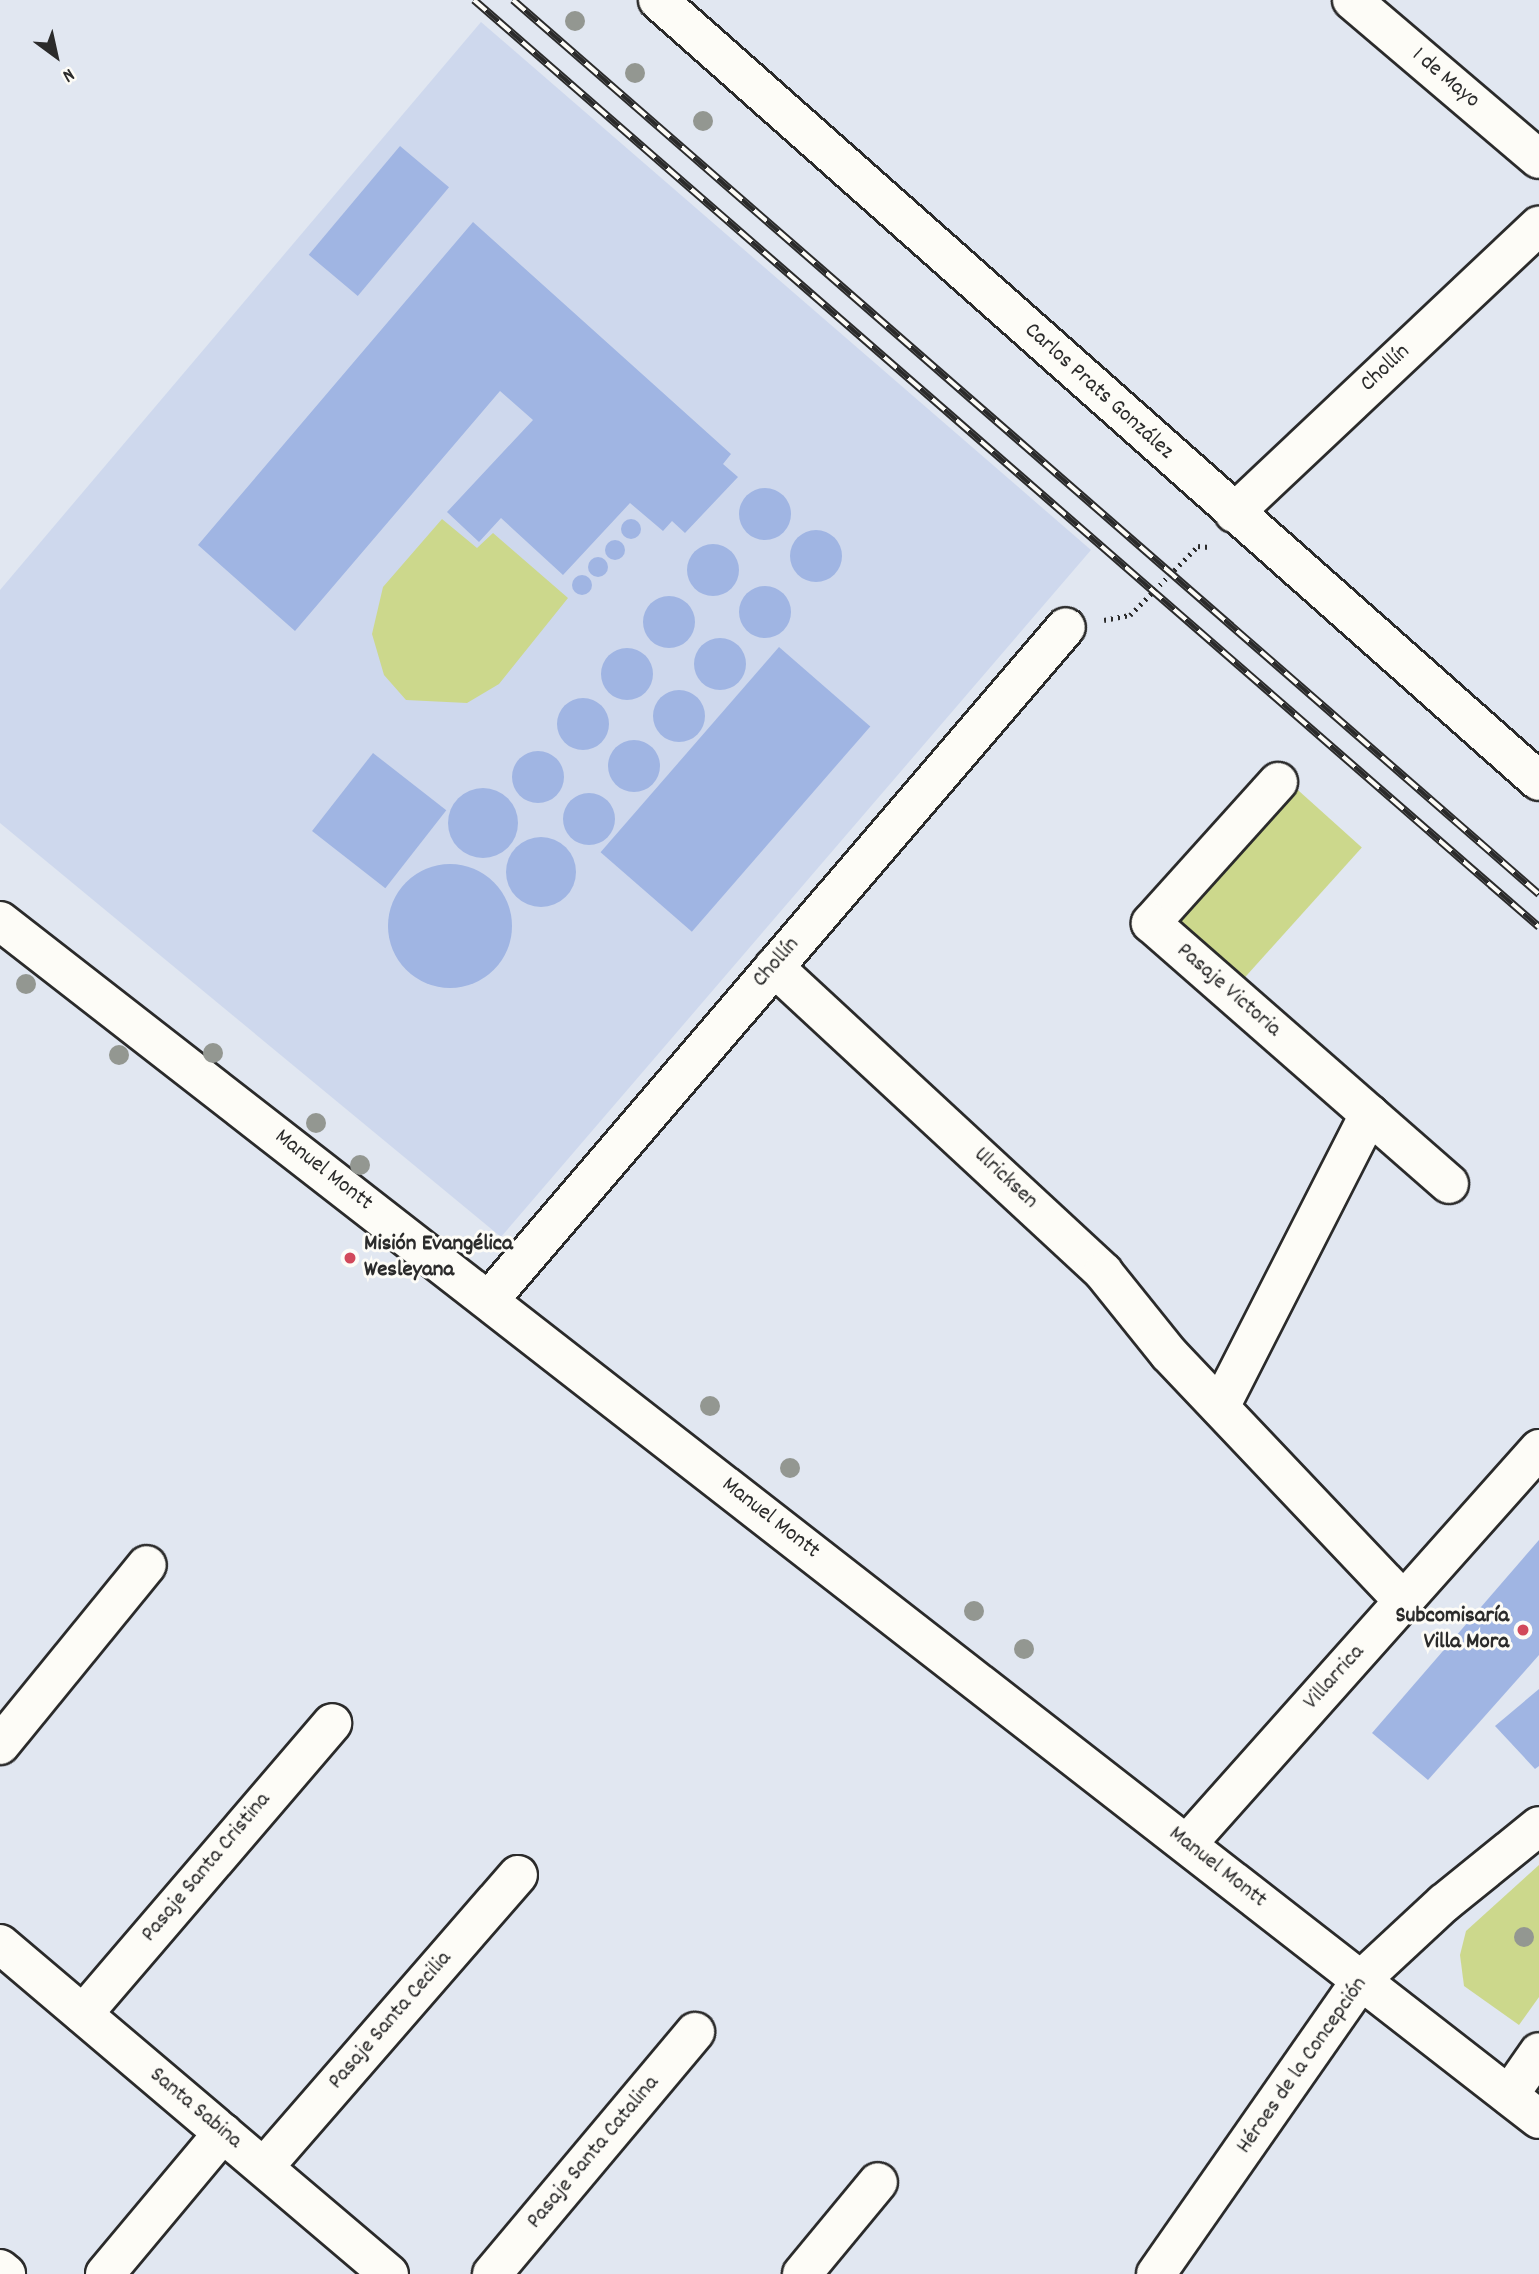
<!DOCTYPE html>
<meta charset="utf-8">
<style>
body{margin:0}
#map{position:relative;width:1539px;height:2274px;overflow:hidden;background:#e1e7f1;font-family:Dekko,sans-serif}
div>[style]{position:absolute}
.built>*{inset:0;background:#ced8ed}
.green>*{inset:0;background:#ccd88c;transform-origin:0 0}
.building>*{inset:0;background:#a0b5e3;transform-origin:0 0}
.round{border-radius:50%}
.path>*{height:4.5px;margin-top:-2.25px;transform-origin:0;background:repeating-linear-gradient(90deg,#2b2b2b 0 2px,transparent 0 7px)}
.roads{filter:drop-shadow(2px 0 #2b2b2b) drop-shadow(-2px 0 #2b2b2b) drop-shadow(0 2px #2b2b2b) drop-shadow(0 -2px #2b2b2b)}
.minor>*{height:38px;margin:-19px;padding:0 19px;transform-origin:19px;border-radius:19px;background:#fdfcf7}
.major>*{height:38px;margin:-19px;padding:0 19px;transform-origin:19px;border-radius:19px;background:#fdfcf7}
.rail>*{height:8px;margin-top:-4px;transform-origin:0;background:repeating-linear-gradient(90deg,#fdfcf7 0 16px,#2b2b2b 0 32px);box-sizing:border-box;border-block:2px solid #2b2b2b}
.trees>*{width:20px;height:20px;margin:-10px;border-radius:50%;background:#939791}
.dots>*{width:19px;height:19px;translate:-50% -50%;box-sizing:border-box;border:4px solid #fdfcf7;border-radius:50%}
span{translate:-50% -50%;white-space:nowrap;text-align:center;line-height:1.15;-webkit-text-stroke:6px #fdfcf7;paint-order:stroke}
.street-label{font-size:23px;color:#2b2b2b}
.poi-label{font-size:23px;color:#2b2b2b;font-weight:700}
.left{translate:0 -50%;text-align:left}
.right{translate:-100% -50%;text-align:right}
.north{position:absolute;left:21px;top:21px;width:70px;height:70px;-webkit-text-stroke:5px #fdfcf7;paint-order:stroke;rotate:147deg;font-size:19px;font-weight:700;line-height:28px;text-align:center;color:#2b2b2b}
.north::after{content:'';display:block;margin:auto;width:24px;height:32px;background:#2b2b2b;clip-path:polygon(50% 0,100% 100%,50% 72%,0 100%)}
</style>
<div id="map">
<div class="built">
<div style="clip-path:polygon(481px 22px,1091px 550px,501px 1237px,0 823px,0 590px)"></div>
</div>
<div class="green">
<div style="clip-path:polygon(442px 519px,477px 548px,493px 533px,568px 598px,499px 684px,467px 703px,406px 700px,384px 675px,372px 634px,383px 587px)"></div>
<div style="left:1289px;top:782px;width:98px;height:186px;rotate:42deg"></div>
<div style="clip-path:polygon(1539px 1865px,1539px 1997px,1519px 2025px,1464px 1986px,1460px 1955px,1466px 1931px)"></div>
</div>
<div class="building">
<div style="left:400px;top:146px;width:64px;height:142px;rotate:40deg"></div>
<div style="clip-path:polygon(473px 222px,731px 454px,723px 464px,738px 477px,685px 533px,672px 521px,663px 531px,630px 503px,563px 575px,501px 518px,479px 542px,447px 512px,533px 420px,500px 391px,295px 631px,198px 545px)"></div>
<div class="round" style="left:739px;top:488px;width:52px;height:52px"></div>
<div class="round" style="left:621px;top:519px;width:20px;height:20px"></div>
<div class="round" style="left:790px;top:530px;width:52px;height:52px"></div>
<div class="round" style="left:605px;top:540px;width:20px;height:20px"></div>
<div class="round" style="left:687px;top:544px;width:52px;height:52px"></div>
<div class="round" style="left:588px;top:557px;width:20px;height:20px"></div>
<div class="round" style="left:572px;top:575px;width:20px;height:20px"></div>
<div class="round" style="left:739px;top:586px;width:52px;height:52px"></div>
<div class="round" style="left:643px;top:596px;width:52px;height:52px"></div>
<div class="round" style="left:694px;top:638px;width:52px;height:52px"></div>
<div style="left:779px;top:647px;width:121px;height:272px;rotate:41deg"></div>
<div class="round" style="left:601px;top:648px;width:52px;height:52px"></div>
<div class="round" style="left:653px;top:690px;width:52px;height:52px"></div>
<div class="round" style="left:557px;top:698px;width:52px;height:52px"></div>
<div class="round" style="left:608px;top:740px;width:52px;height:52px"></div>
<div class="round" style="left:512px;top:751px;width:52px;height:52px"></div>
<div style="left:373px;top:753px;width:93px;height:99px;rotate:38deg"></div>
<div class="round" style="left:448px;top:788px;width:70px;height:70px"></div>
<div class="round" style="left:563px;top:793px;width:52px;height:52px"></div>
<div class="round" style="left:506px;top:837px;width:70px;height:70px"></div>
<div class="round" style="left:388px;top:864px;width:124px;height:124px"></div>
<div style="clip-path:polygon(1539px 1540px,1539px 1655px,1428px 1780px,1372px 1733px)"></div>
<div style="clip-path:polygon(1539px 1689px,1539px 1766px,1535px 1769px,1495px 1726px)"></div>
</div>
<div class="path">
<div style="left:1104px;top:620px;width:26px;rotate:-11deg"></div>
<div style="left:1130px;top:615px;width:97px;rotate:-45.4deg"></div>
<div style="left:1198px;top:546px;width:11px;rotate:5deg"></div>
</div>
<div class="roads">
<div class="minor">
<div style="left:1352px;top:0;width:245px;rotate:40.4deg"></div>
<div style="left:1234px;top:513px;width:419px;rotate:-43.3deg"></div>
<div style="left:1278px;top:782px;width:190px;rotate:132deg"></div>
<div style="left:1151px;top:923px;width:396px;rotate:41.2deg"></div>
<div style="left:774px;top:967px;width:449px;rotate:42.8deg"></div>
<div style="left:1103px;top:1272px;width:105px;rotate:51.2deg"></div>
<div style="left:1169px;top:1354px;width:342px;rotate:46.5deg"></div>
<div style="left:489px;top:1300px;width:886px;rotate:-49.39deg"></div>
<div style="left:1220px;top:1407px;width:329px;rotate:-63deg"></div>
<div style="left:0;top:1745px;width:232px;rotate:-50.8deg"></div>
<div style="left:1187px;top:1844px;width:529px;rotate:-48.29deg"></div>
<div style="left:0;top:1944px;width:510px;rotate:40.31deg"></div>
<div style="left:83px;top:2014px;width:383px;rotate:-49.4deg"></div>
<div style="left:1509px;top:2095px;width:52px;rotate:-55.1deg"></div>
<div style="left:264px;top:2167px;width:387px;rotate:-49deg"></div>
<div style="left:0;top:2269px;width:8px;rotate:40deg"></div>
<div style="left:105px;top:2274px;width:184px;rotate:-50.1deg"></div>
<div style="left:492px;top:2274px;width:316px;rotate:-50deg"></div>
<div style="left:802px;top:2274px;width:119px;rotate:-50.4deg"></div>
<div style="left:1156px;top:2274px;width:358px;rotate:-55.1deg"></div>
<div style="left:1361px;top:1980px;width:113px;rotate:-42.9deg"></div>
<div style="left:1444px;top:1903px;width:122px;rotate:-39deg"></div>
</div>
<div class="major">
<div style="left:658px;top:0;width:1177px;rotate:41.56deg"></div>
<div style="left:0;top:921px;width:1950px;rotate:37.9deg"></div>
</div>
</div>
<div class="rail">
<div style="left:474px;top:0;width:1412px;rotate:41.04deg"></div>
<div style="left:513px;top:0;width:1361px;rotate:41.07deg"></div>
</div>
<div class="trees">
<div style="left:575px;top:21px"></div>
<div style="left:635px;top:73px"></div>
<div style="left:703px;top:121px"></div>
<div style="left:26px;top:984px"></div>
<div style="left:213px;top:1053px"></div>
<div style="left:119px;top:1055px"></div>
<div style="left:316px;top:1123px"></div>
<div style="left:360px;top:1165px"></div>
<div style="left:710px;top:1406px"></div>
<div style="left:790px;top:1468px"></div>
<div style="left:974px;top:1611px"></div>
<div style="left:1024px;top:1649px"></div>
<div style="left:1524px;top:1937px"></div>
</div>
<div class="dots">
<div style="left:350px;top:1258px;background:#d1495b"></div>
<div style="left:1523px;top:1630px;background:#d1495b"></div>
</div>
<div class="street-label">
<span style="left:1445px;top:79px;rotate:40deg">1 de Mayo</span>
<span style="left:1386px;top:369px;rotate:-43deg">Chollín</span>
<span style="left:1098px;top:392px;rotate:42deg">Carlos Prats González</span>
<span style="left:777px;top:963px;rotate:-49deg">Chollín</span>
<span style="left:1228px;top:991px;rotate:41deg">Pasaje Victoria</span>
<span style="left:323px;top:1171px;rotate:38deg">Manuel Montt</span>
<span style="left:1005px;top:1179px;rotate:43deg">Ulricksen</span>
<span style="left:770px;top:1519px;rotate:38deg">Manuel Montt</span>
<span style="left:1335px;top:1678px;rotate:-48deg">Villarrica</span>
<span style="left:207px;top:1868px;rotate:-50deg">Pasaje Santa Cristina</span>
<span style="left:1217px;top:1868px;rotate:38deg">Manuel Montt</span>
<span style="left:391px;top:2021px;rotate:-49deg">Pasaje Santa Cecilia</span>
<span style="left:1303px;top:2066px;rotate:-55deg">Héroes de la Concepción</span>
<span style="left:195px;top:2109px;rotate:40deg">Santa Sabina</span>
<span style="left:594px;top:2153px;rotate:-50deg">Pasaje Santa Catalina</span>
</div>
<div class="poi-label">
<span class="left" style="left:364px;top:1258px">Misión Evangélica<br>Wesleyana</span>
<span class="right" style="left:1509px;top:1630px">Subcomisaría<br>Villa Mora</span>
</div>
<div class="north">N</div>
</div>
